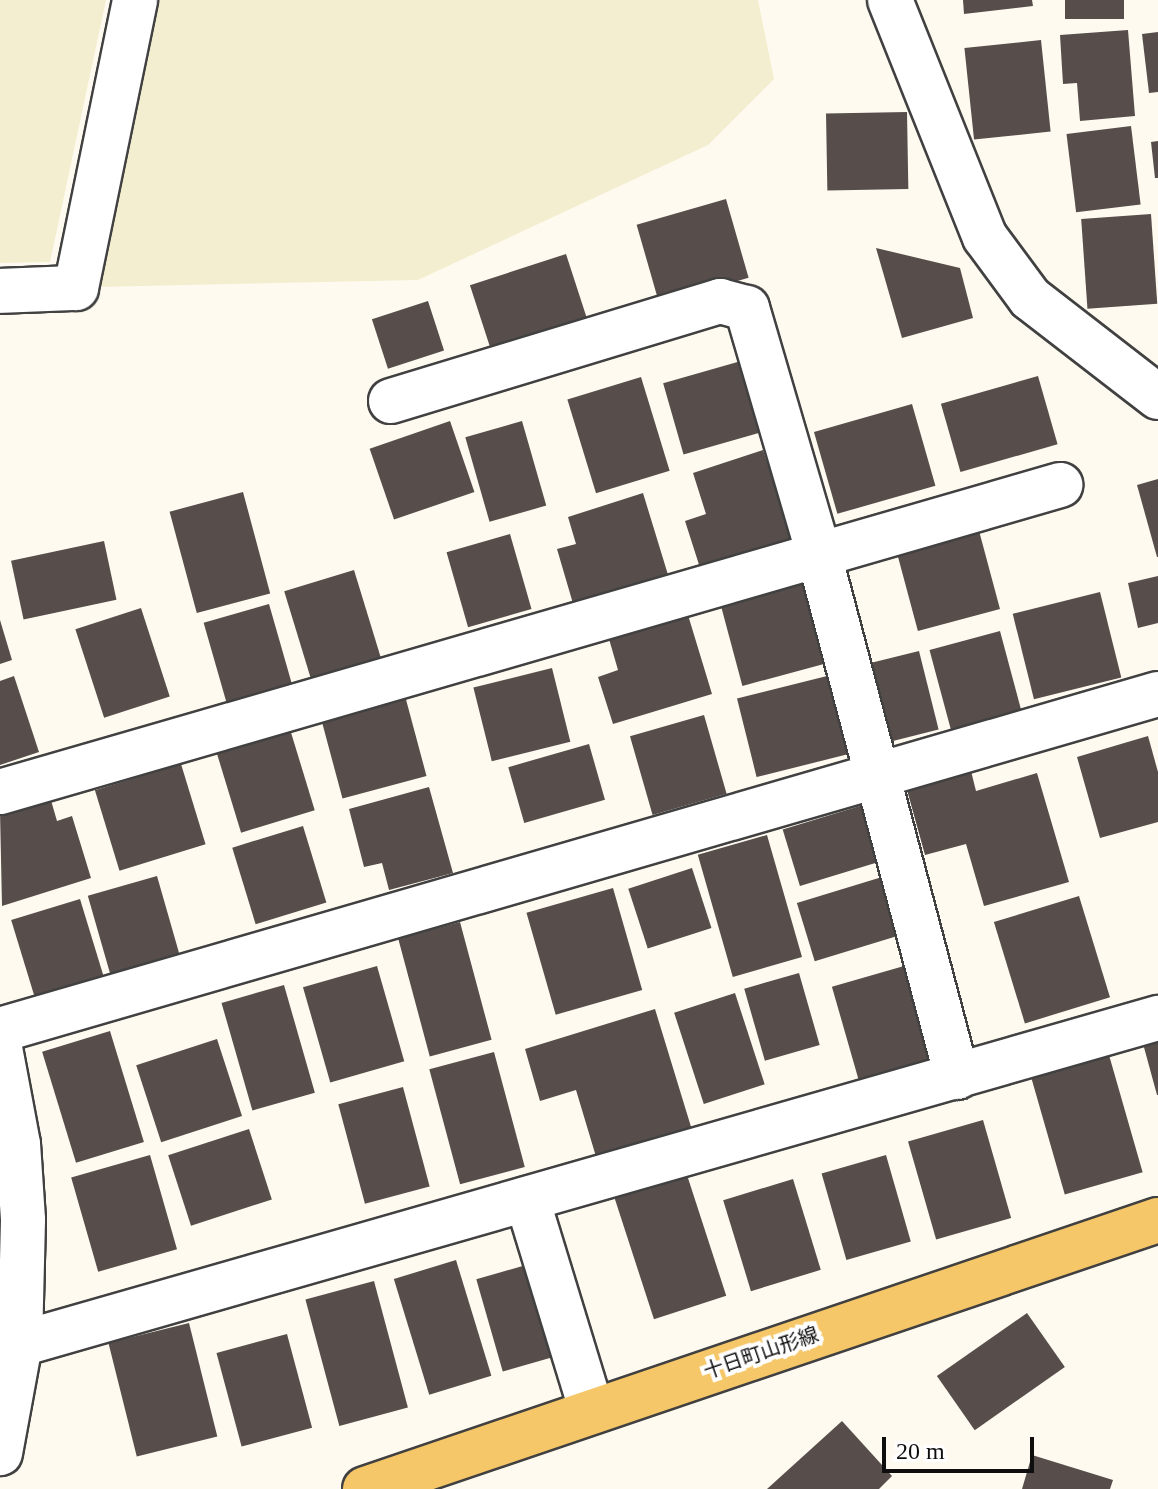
<!DOCTYPE html>
<meta charset="utf-8">
<style>
body{margin:0}
#map{position:relative;width:1158px;height:1489px;overflow:hidden;background:#fffaf0;font-family:"Times New Roman","Noto Sans JP",serif}
div>[style]{position:absolute}
.farmland>*{inset:0;background:#f4eed0}
.building>*{inset:0;background:#574e4b;transform-origin:0 0}
.roads{filter:drop-shadow(2px 0 #414141) drop-shadow(-2px 0 #414141) drop-shadow(0 2px #414141) drop-shadow(0 -2px #414141)}
.minor>*{height:44px;margin:-22px;padding:0 22px;transform-origin:22px;border-radius:22px;background:#fff}
.major>*{height:44px;margin:-22px;padding:0 22px;transform-origin:22px;border-radius:22px;background:#f6c768}
span{translate:-50% -50%;white-space:nowrap;text-align:center;line-height:1.15;-webkit-text-stroke:8px #fff;paint-order:stroke}
.street-label{font-size:20px;color:#0e0e0e}
.scale{position:absolute;left:882px;top:1437px;width:152px;height:36px;box-sizing:border-box;border:4px solid #0e0e0e;border-top:0;padding-left:10px;font-size:24px;line-height:28px;white-space:nowrap;color:#0e0e0e;-webkit-text-stroke:6px #fff;paint-order:stroke}
</style>
<div id="map">
<div class="farmland">
<div style="clip-path:polygon(0 0,106px 0,50px 262px,0 263px)"></div>
<div style="clip-path:polygon(157px 0,758px 0,774px 79px,708px 145px,418px 280px,98px 287px)"></div>
</div>
<div class="building">
<div style="clip-path:polygon(963px 0,1032px 0,1033px 6px,964px 14px)"></div>
<div style="left:1065px;top:0;width:59px;height:19px"></div>
<div style="clip-path:polygon(1128px 30px,1135px 116px,1080px 121px,1077px 83px,1063px 84px,1060px 35px)"></div>
<div style="clip-path:polygon(1158px 32px,1158px 92px,1149px 93px,1142px 34px)"></div>
<div style="left:1041px;top:40px;width:92px;height:77px;rotate:84deg"></div>
<div style="left:907px;top:112px;width:77px;height:81px;rotate:89deg"></div>
<div style="left:1131px;top:126px;width:79px;height:65px;rotate:83deg"></div>
<div style="clip-path:polygon(1158px 141px,1158px 178px,1155px 178px,1151px 142px)"></div>
<div style="left:726px;top:199px;width:82px;height:93px;rotate:74deg"></div>
<div style="left:1151px;top:214px;width:90px;height:70px;rotate:86deg"></div>
<div style="clip-path:polygon(876px 248px,960px 268px,973px 318px,902px 338px)"></div>
<div style="left:566px;top:254px;width:67px;height:101px;rotate:72deg"></div>
<div style="left:428px;top:301px;width:52px;height:59px;rotate:72deg"></div>
<div style="left:741px;top:361px;width:74px;height:81px;rotate:74deg"></div>
<div style="left:1038px;top:376px;width:71px;height:101px;rotate:74deg"></div>
<div style="left:641px;top:377px;width:98px;height:77px;rotate:73deg"></div>
<div style="left:912px;top:404px;width:85px;height:102px;rotate:74deg"></div>
<div style="left:450px;top:421px;width:75px;height:85px;rotate:71deg"></div>
<div style="left:522px;top:421px;width:88px;height:59px;rotate:74deg"></div>
<div style="clip-path:polygon(763px 450px,794px 545px,702px 574px,685px 521px,706px 514px,693px 473px)"></div>
<div style="clip-path:polygon(1158px 479px,1158px 557px,1157px 557px,1137px 485px)"></div>
<div style="left:243px;top:492px;width:105px;height:76px;rotate:75deg"></div>
<div style="clip-path:polygon(643px 493px,669px 578px,574px 607px,557px 549px,576px 544px,568px 517px)"></div>
<div style="left:978px;top:527px;width:85px;height:85px;rotate:75deg"></div>
<div style="left:510px;top:534px;width:78px;height:66px;rotate:74deg"></div>
<div style="left:104px;top:541px;width:60px;height:95px;rotate:78deg"></div>
<div style="left:354px;top:570px;width:95px;height:73px;rotate:73deg"></div>
<div style="clip-path:polygon(1158px 576px,1158px 623px,1138px 628px,1128px 583px)"></div>
<div style="left:809px;top:579px;width:86px;height:92px;rotate:75deg"></div>
<div style="left:1100px;top:592px;width:88px;height:90px;rotate:76deg"></div>
<div style="left:269px;top:604px;width:86px;height:68px;rotate:74deg"></div>
<div style="left:141px;top:608px;width:93px;height:69px;rotate:72deg"></div>
<div style="clip-path:polygon(688px 615px,712px 694px,613px 724px,598px 677px,618px 670px,609px 639px)"></div>
<div style="clip-path:polygon(0 620px,12px 660px,0 664px)"></div>
<div style="left:1000px;top:631px;width:83px;height:73px;rotate:75deg"></div>
<div style="left:919px;top:651px;width:81px;height:49px;rotate:76deg"></div>
<div style="left:552px;top:668px;width:76px;height:81px;rotate:76deg"></div>
<div style="left:835px;top:674px;width:81px;height:101px;rotate:76deg"></div>
<div style="clip-path:polygon(14px 676px,39px 752px,0 765px,0 681px)"></div>
<div style="left:404px;top:692px;width:87px;height:87px;rotate:75deg"></div>
<div style="left:704px;top:715px;width:82px;height:77px;rotate:74deg"></div>
<div style="left:289px;top:726px;width:88px;height:77px;rotate:73deg"></div>
<div style="clip-path:polygon(1148px 736px,1158px 772px,1158px 822px,1100px 838px,1077px 757px)"></div>
<div style="left:589px;top:744px;width:58px;height:84px;rotate:74deg"></div>
<div style="left:181px;top:764px;width:84px;height:90px;rotate:73deg"></div>
<div style="clip-path:polygon(971px 771px,976px 791px,1037px 773px,1069px 882px,984px 906px,966px 844px,925px 855px,907px 790px)"></div>
<div style="clip-path:polygon(429px 787px,453px 873px,389px 890px,382px 863px,364px 867px,349px 809px)"></div>
<div style="clip-path:polygon(50px 797px,57px 821px,72px 816px,91px 878px,2px 906px,0 812px)"></div>
<div style="left:863px;top:805px;width:59px;height:84px;rotate:73deg"></div>
<div style="left:303px;top:826px;width:80px;height:74px;rotate:73deg"></div>
<div style="left:767px;top:835px;width:127px;height:72px;rotate:74deg"></div>
<div style="left:692px;top:868px;width:63px;height:67px;rotate:72deg"></div>
<div style="left:157px;top:876px;width:85px;height:72px;rotate:74deg"></div>
<div style="left:882px;top:877px;width:61px;height:89px;rotate:73deg"></div>
<div style="left:613px;top:888px;width:106px;height:90px;rotate:74deg"></div>
<div style="left:1079px;top:896px;width:106px;height:89px;rotate:73deg"></div>
<div style="left:80px;top:899px;width:88px;height:72px;rotate:73deg"></div>
<div style="left:460px;top:922px;width:122px;height:64px;rotate:75deg"></div>
<div style="left:377px;top:966px;width:99px;height:77px;rotate:74deg"></div>
<div style="left:904px;top:966px;width:101px;height:75px;rotate:74deg"></div>
<div style="left:799px;top:973px;width:75px;height:57px;rotate:74deg"></div>
<div style="left:284px;top:985px;width:112px;height:65px;rotate:74deg"></div>
<div style="left:735px;top:993px;width:96px;height:64px;rotate:72deg"></div>
<div style="clip-path:polygon(655px 1009px,692px 1130px,597px 1160px,576px 1090px,540px 1101px,525px 1049px)"></div>
<div style="left:110px;top:1031px;width:116px;height:71px;rotate:73deg"></div>
<div style="clip-path:polygon(1158px 1036px,1158px 1095px,1157px 1095px,1142px 1040px)"></div>
<div style="left:217px;top:1039px;width:81px;height:85px;rotate:72deg"></div>
<div style="left:494px;top:1052px;width:119px;height:67px;rotate:75deg"></div>
<div style="left:1109px;top:1055px;width:122px;height:81px;rotate:74deg"></div>
<div style="left:403px;top:1087px;width:103px;height:67px;rotate:75deg"></div>
<div style="left:983px;top:1120px;width:102px;height:78px;rotate:74deg"></div>
<div style="left:249px;top:1129px;width:74px;height:85px;rotate:72deg"></div>
<div style="left:150px;top:1155px;width:98px;height:82px;rotate:74deg"></div>
<div style="left:886px;top:1155px;width:90px;height:67px;rotate:74deg"></div>
<div style="left:687px;top:1175px;width:127px;height:76px;rotate:72deg"></div>
<div style="left:793px;top:1179px;width:95px;height:73px;rotate:73deg"></div>
<div style="left:456px;top:1260px;width:121px;height:65px;rotate:73deg"></div>
<div style="left:533px;top:1263px;width:96px;height:59px;rotate:74deg"></div>
<div style="left:374px;top:1281px;width:131px;height:71px;rotate:75deg"></div>
<div style="left:1027px;top:1313px;width:66px;height:110px;rotate:55deg"></div>
<div style="left:189px;top:1323px;width:117px;height:83px;rotate:76deg"></div>
<div style="left:287px;top:1334px;width:97px;height:73px;rotate:75deg"></div>
<div style="clip-path:polygon(842px 1421px,892px 1476px,879px 1489px,767px 1489px)"></div>
<div style="clip-path:polygon(1032px 1455px,1113px 1480px,1110px 1489px,1022px 1489px)"></div>
</div>
<div class="roads">
<div class="minor">
<div style="left:890px;top:0;width:255px;rotate:68.2deg"></div>
<div style="left:985px;top:237px;width:76px;rotate:53.6deg"></div>
<div style="left:1030px;top:298px;width:162px;rotate:37.7deg"></div>
<div style="left:0;top:291px;width:76px;rotate:-2.3deg"></div>
<div style="left:76px;top:288px;width:294px;rotate:-78.4deg"></div>
<div style="left:391px;top:401px;width:344px;rotate:-16.9deg"></div>
<div style="left:720px;top:301px;width:28px;rotate:15deg"></div>
<div style="left:747px;top:308px;width:257px;rotate:73.7deg"></div>
<div style="left:819px;top:555px;width:540px;rotate:75.19deg"></div>
<div style="left:0;top:792px;width:1104px;rotate:-16.15deg"></div>
<div style="left:0;top:1030px;width:1206px;rotate:-16.18deg"></div>
<div style="left:0;top:1048px;width:98px;rotate:79.4deg"></div>
<div style="left:18px;top:1144px;width:76px;rotate:86.2deg"></div>
<div style="left:23px;top:1220px;width:124px;rotate:91.4deg"></div>
<div style="left:20px;top:1344px;width:111px;rotate:100.4deg"></div>
<div style="left:527px;top:1199px;width:222px;rotate:73deg"></div>
<div style="left:20px;top:1344px;width:1184px;rotate:-15.99deg"></div>
</div>
<div class="major">
<div style="left:365px;top:1489px;width:837px;rotate:-18.74deg"></div>
</div>
</div>
<div class="street-label">
<span style="left:761px;top:1353px;rotate:-19deg">十日町山形線</span>
</div>
<div class="scale">20 m</div>
</div>
